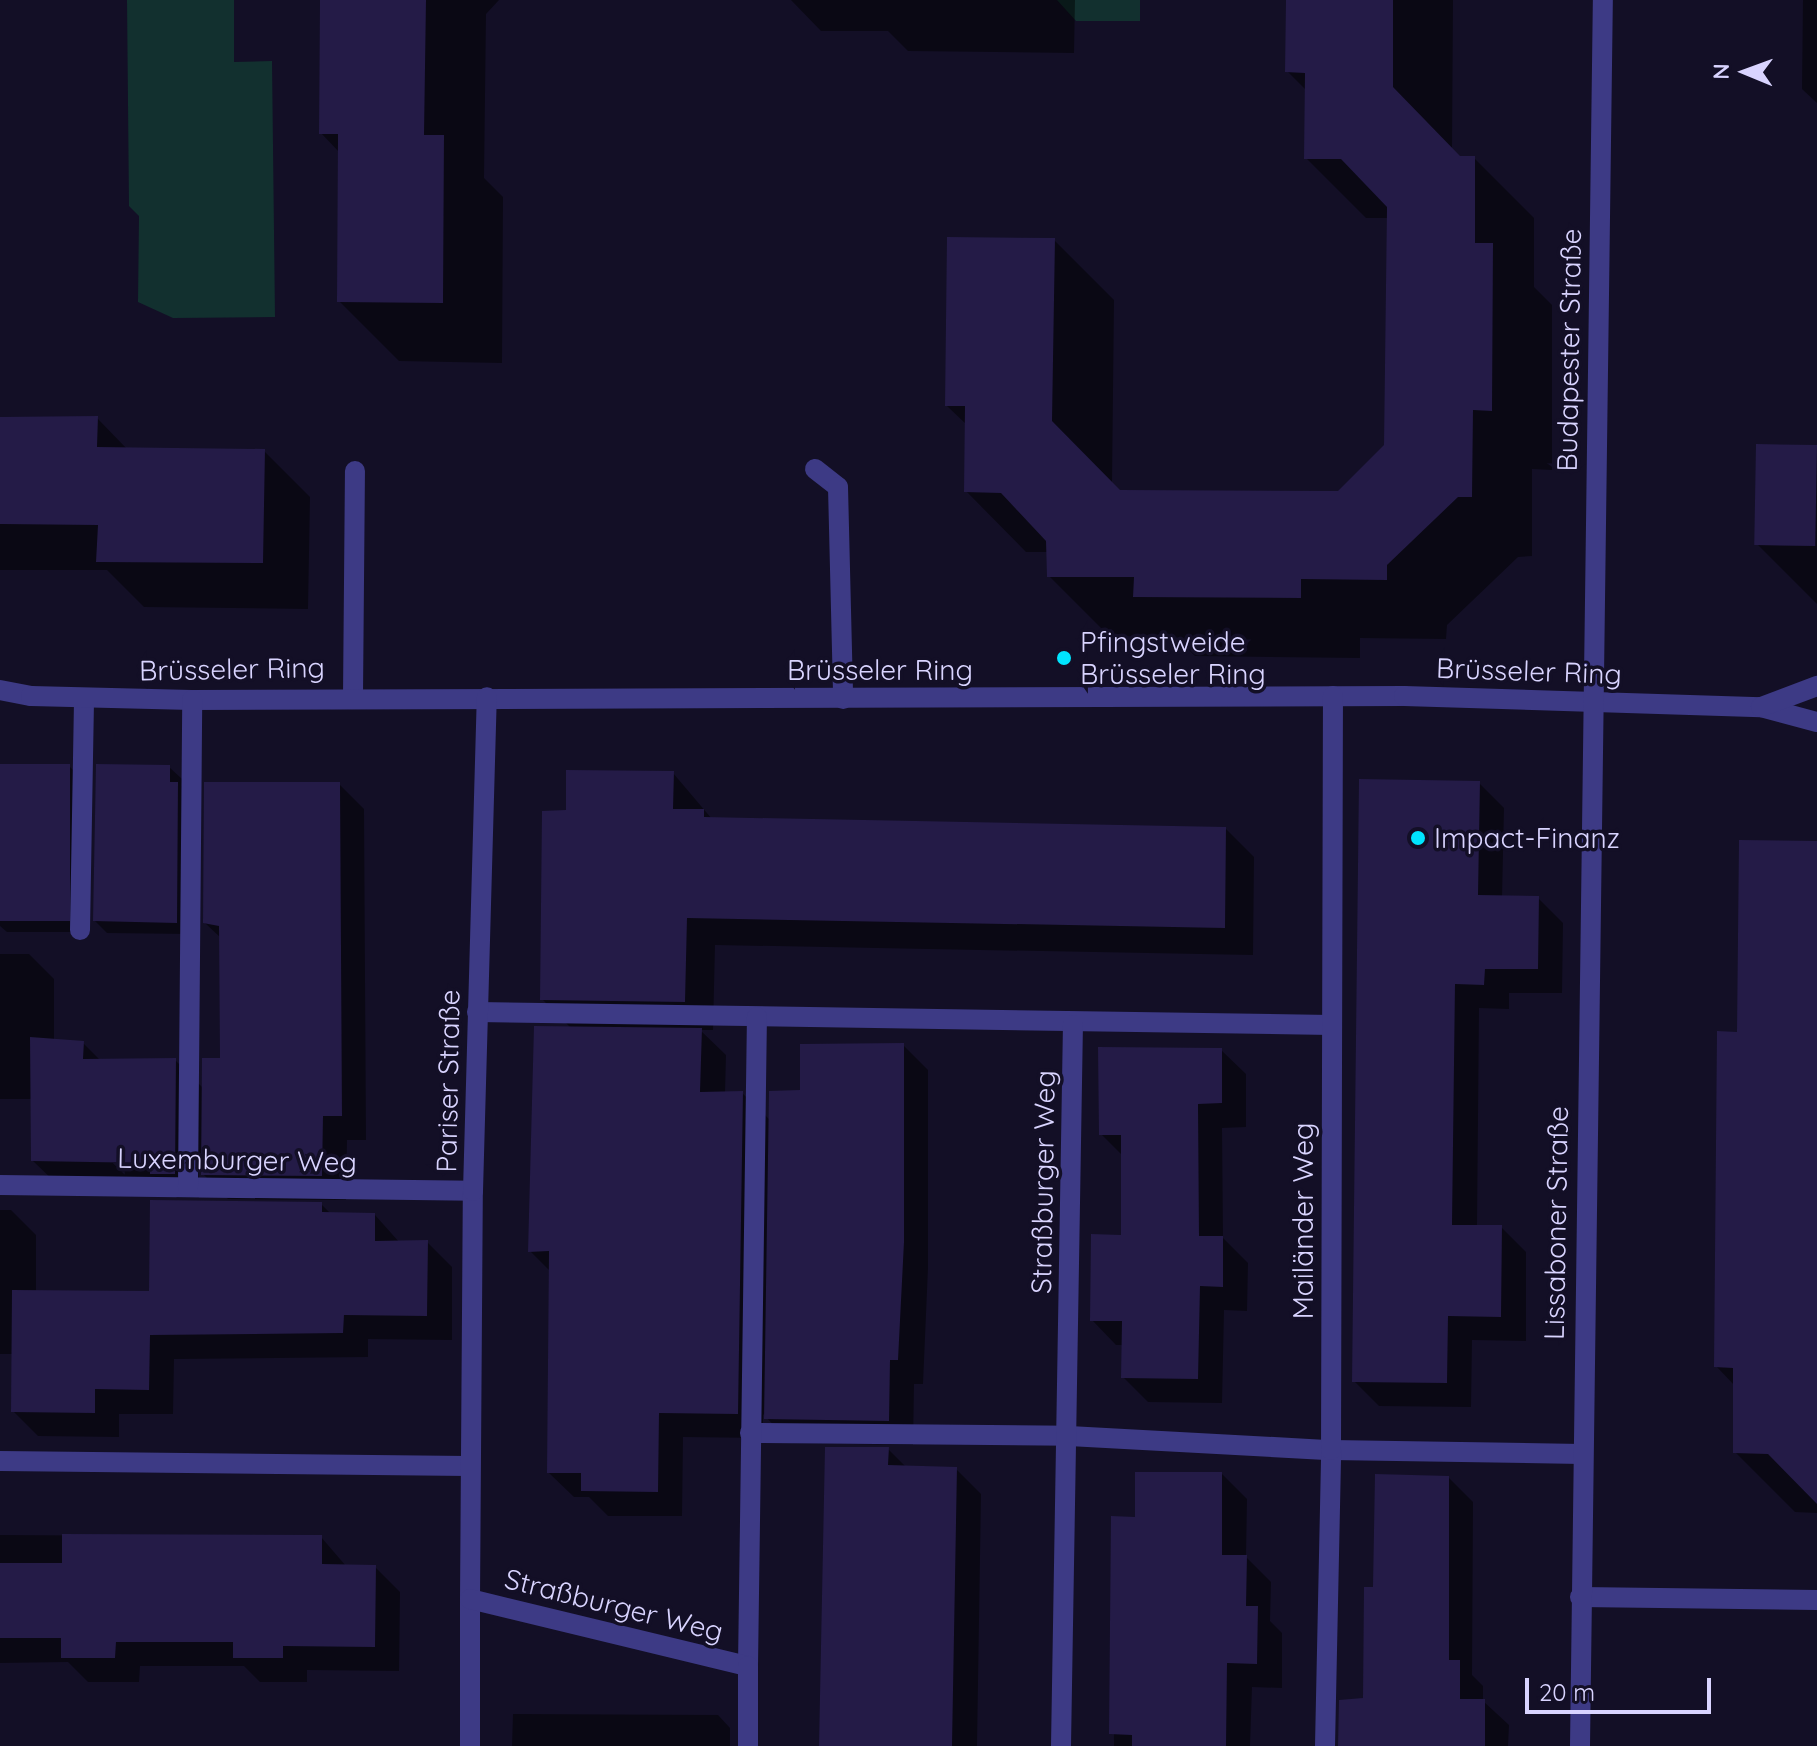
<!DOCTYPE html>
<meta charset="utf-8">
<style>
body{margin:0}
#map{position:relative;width:1817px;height:1746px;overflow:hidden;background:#130f26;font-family:Quicksand,sans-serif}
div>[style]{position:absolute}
.green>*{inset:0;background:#12302f}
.shadow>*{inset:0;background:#0007}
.building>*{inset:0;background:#241b47;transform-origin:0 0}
.service>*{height:20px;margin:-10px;padding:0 10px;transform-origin:10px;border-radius:10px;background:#3d3a85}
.minor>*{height:20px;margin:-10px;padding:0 10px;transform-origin:10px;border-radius:10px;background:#3d3a85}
.dots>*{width:22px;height:22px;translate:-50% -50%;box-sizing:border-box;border:4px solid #130f26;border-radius:50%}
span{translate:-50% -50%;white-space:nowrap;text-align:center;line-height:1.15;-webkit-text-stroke:7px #130f26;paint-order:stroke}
.street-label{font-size:28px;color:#d9d4ff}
.poi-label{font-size:28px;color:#d9d4ff}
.left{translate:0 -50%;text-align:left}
.north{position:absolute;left:1705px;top:32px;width:80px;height:80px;-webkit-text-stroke:6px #130f26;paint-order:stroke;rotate:271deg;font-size:22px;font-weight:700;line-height:32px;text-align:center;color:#d9d4ff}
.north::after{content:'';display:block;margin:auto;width:28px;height:36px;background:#d9d4ff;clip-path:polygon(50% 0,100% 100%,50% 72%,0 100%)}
.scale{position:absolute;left:1525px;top:1678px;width:186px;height:36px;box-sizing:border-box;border:4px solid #d9d4ff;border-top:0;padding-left:10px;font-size:24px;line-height:28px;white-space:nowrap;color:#d9d4ff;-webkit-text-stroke:6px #130f26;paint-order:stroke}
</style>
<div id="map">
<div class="green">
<div style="clip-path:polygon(127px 0,234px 0,234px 62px,272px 61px,275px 317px,173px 318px,138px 302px,139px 216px,129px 206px)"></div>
<div style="clip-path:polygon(1057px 0,1140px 0,1140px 21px,1076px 21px)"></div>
</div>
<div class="shadow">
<div style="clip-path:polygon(322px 0,499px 0,486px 14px,484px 178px,503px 197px,502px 363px,399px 361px,339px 301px,340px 153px,321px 133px)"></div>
<div style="clip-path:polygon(791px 0,1075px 0,1074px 53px,908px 51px,888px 31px,821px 31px)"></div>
<div style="clip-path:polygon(1288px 0,1453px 0,1452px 149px,1461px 158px,1474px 158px,1534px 218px,1534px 287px,1552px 305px,1552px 470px,1532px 469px,1532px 556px,1518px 557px,1447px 625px,1446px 639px,1360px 638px,1360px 658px,1195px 656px,1176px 637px,1109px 636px,1049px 576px,1048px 552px,1026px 552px,966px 491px,967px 425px,947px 406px,1054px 240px,1114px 300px,1112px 483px,1121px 492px,1339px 493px,1386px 446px,1389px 218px,1366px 218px,1306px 158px,1307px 91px,1287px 71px)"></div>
<div style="clip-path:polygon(1803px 0,1817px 0,1817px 103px,1802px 89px)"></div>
<div style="clip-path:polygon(97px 418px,128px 450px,264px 451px,310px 497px,308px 609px,144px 607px,107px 570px,0 570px,0 419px)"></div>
<div style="clip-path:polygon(1817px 447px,1817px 604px,1757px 544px)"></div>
<div style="clip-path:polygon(0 766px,69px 766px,81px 778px,79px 932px,7px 932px,0 926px)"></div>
<div style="clip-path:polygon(169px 767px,182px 779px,189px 934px,107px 933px,95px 921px)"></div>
<div style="clip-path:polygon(673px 773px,712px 819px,1226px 829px,1254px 857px,1253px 955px,715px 945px,713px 1030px,700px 1030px,726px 1055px,725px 1093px,742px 1093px,771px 1121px,802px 1092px,903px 1045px,928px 1070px,928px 1268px,923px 1384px,914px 1384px,913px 1445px,791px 1443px,763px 1414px,763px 1438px,683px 1437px,682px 1516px,608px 1516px,589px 1497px,574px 1497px,549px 1473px,550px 1271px,530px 1251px,571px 1028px,542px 999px,568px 812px)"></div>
<div style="clip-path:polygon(1479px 783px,1504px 808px,1502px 898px,1538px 898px,1563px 923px,1562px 993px,1509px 993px,1509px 1009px,1479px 1008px,1477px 1227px,1501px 1227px,1526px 1252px,1526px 1341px,1472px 1340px,1471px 1407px,1379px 1406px,1354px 1381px)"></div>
<div style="clip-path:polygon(339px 784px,364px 809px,366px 1140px,347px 1140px,346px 1200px,228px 1199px,199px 1170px,199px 1198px,177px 1198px,166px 1187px,58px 1185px,33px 1161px,33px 1099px,0 1099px,0 954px,29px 954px,54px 979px,54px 1041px,83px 1043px,100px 1060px,175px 1060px,204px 1089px,222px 1060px,221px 938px,205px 923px)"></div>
<div style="clip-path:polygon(1817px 843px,1817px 1520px,1817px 1513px,1795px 1512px,1735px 1452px,1735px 1386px,1716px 1366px,1739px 1034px)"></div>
<div style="clip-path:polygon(1221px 1050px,1246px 1074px,1246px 1127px,1222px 1128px,1223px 1238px,1248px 1263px,1247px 1311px,1224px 1310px,1222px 1403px,1148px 1402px,1123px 1377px,1123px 1345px,1116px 1345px,1092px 1320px,1123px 1237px,1123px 1156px,1101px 1134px)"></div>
<div style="clip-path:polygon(321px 1204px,331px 1214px,375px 1215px,400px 1243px,427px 1242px,452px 1267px,452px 1340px,368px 1339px,368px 1357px,174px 1359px,173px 1414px,119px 1414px,119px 1437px,38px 1436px,13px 1411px,13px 1354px,0 1354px,0 1210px,11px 1210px,36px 1235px,36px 1292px,151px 1293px)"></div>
<div style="clip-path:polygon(888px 1449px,906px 1467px,956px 1469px,981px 1494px,977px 1746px,821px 1746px)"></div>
<div style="clip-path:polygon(1222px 1474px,1247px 1499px,1246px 1557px,1271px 1582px,1270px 1621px,1282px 1633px,1282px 1688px,1252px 1687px,1250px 1746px,1114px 1746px,1113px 1518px,1137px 1519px)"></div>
<div style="clip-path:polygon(1449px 1478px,1473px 1502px,1472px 1675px,1483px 1686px,1483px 1701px,1509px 1725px,1508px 1746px,1354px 1746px,1365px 1700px,1374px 1589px)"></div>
<div style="clip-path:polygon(0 1535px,321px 1537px,346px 1566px,375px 1567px,400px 1592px,399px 1671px,307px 1670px,307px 1682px,260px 1682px,244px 1666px,140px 1666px,139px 1682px,88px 1682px,68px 1662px,0 1663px)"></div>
<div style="clip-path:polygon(513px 1714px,718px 1715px,730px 1728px,730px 1746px,512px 1746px)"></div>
</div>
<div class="building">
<div style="clip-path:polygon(320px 0,426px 0,424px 135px,444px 135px,443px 303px,337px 302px,338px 134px,319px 134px)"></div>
<div style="clip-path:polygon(1286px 0,1393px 0,1393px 87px,1460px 156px,1475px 156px,1475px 243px,1493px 243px,1492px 411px,1473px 410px,1472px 497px,1458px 497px,1387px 565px,1387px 580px,1301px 579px,1301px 598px,1133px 597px,1134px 577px,1047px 577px,1046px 541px,1001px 493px,964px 492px,965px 406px,945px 406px,947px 237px,1055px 238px,1052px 421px,1120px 490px,1338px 491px,1384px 445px,1387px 207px,1341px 159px,1304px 159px,1305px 73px,1285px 72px)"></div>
<div style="clip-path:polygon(98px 416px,97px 447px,265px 449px,263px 563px,96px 562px,98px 525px,0 524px,0 417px)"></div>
<div style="left:1756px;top:444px;width:61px;height:101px;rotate:1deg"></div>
<div style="left:0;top:764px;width:70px;height:157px"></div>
<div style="clip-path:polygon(96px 764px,170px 765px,170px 782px,178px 782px,177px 923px,93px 921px)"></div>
<div style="clip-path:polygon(566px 770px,674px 771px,673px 809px,704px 809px,704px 817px,1226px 827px,1225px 928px,687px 918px,685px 1002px,540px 1000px,542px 811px,566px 810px)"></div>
<div style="clip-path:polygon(1359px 779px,1480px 781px,1478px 895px,1539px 896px,1538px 969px,1485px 969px,1484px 985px,1455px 984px,1452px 1225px,1502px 1225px,1501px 1317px,1448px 1316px,1447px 1383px,1352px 1382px)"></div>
<div style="clip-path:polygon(204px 782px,340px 782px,342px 1116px,323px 1116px,322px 1176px,201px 1175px,202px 1058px,220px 1058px,219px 926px,203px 923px)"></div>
<div style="clip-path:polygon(1739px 840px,1817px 841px,1817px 1504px,1768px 1454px,1733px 1453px,1733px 1368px,1714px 1367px,1717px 1031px,1737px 1032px)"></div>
<div style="clip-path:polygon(534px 1026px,702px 1028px,700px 1092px,743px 1091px,738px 1414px,659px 1413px,658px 1492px,581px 1491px,581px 1473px,547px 1473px,549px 1251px,528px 1252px)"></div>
<div style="clip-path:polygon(30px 1037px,84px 1041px,83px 1059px,176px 1058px,175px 1174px,150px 1174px,150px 1163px,31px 1161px)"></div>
<div style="clip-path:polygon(904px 1043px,904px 1242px,898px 1360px,890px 1360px,889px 1421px,764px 1419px,769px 1091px,800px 1090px,800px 1044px)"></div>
<div style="clip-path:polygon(1098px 1047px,1222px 1048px,1222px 1103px,1198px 1104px,1199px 1236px,1223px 1236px,1223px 1287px,1200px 1286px,1198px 1379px,1121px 1378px,1122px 1321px,1090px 1321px,1091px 1234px,1121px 1235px,1121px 1135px,1099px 1135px)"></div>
<div style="clip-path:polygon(150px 1200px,322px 1202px,322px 1212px,375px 1213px,375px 1241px,428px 1240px,427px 1316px,344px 1315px,343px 1333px,150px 1335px,149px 1390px,95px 1389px,95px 1413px,11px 1412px,12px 1290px,149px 1291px)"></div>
<div style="clip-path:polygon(825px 1447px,889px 1447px,888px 1465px,957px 1467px,952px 1746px,819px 1746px)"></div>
<div style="clip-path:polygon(1135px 1472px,1222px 1472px,1222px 1555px,1247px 1555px,1246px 1606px,1258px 1606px,1257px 1664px,1227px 1663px,1226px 1746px,1132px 1746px,1132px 1735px,1109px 1734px,1111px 1516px,1135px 1517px)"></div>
<div style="clip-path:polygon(1375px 1474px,1449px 1476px,1449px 1660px,1460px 1660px,1460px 1699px,1485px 1699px,1485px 1746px,1338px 1746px,1339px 1700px,1363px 1698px,1364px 1587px,1373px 1587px)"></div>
<div style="clip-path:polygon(62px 1534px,322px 1535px,322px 1564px,376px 1565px,375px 1647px,283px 1646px,283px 1658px,233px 1658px,233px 1642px,116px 1642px,115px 1658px,61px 1658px,61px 1638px,0 1638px,0 1563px,62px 1563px)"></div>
</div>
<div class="service">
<div style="left:815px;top:469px;width:29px;rotate:38deg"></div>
<div style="left:838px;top:487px;width:212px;rotate:88.6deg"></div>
<div style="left:353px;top:696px;width:225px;rotate:-89.5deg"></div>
<div style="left:80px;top:930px;width:232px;rotate:-89deg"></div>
<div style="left:1580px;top:1597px;width:237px;rotate:0.7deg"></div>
</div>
<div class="minor">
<div style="left:0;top:690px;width:32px;rotate:11deg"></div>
<div style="left:31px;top:696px;width:161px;rotate:1.4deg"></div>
<div style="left:192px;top:700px;width:1212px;rotate:-0.19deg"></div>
<div style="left:1404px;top:696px;width:357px;rotate:1.8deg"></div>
<div style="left:1761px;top:707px;width:58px;rotate:15deg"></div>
<div style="left:1761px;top:707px;width:60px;rotate:-20.6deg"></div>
<div style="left:477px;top:1012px;width:854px;rotate:0.87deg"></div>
<div style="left:0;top:1185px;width:473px;rotate:0.7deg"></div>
<div style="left:188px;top:1187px;width:487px;rotate:-89.5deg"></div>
<div style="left:750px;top:1433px;width:319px;rotate:0.5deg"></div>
<div style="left:1069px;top:1436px;width:262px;rotate:3.1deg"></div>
<div style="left:1331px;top:1450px;width:251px;rotate:0.9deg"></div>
<div style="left:0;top:1461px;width:468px;rotate:0.6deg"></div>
<div style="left:470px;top:1599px;width:408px;rotate:-89.6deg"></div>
<div style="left:473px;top:1191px;width:494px;rotate:-88.4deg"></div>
<div style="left:748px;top:1666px;width:649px;rotate:-89.21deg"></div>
<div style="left:470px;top:1746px;width:147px;rotate:-90deg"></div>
<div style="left:470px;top:1599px;width:286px;rotate:13.6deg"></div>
<div style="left:748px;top:1666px;width:80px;rotate:90deg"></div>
<div style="left:1061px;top:1746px;width:721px;rotate:-89.05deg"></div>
<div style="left:1325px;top:1746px;width:296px;rotate:-88.8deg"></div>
<div style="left:1331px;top:1450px;width:754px;rotate:-89.85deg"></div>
<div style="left:1580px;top:1746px;width:1746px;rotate:-89.25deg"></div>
</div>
<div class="dots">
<div style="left:1064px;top:658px;background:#00e5ff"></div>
<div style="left:1418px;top:838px;background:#00e5ff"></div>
</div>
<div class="street-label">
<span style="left:1569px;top:350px;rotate:-89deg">Budapester Straße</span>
<span style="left:232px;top:669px;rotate:-1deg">Brüsseler Ring</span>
<span style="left:880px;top:670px">Brüsseler Ring</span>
<span style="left:1529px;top:671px;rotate:2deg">Brüsseler Ring</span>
<span style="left:448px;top:1081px;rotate:-89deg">Pariser Straße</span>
<span style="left:237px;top:1160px;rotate:1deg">Luxemburger Weg</span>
<span style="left:1043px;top:1182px;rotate:-89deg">Straßburger Weg</span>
<span style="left:1303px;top:1221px;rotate:-90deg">Mailänder Weg</span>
<span style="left:1556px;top:1223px;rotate:-89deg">Lissaboner Straße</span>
<span style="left:614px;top:1605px;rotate:14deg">Straßburger Weg</span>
</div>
<div class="poi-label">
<span class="left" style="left:1080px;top:658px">Pfingstweide<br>Brüsseler Ring</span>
<span class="left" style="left:1434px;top:838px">Impact-Finanz</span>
</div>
<div class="north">N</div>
<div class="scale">20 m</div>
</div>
